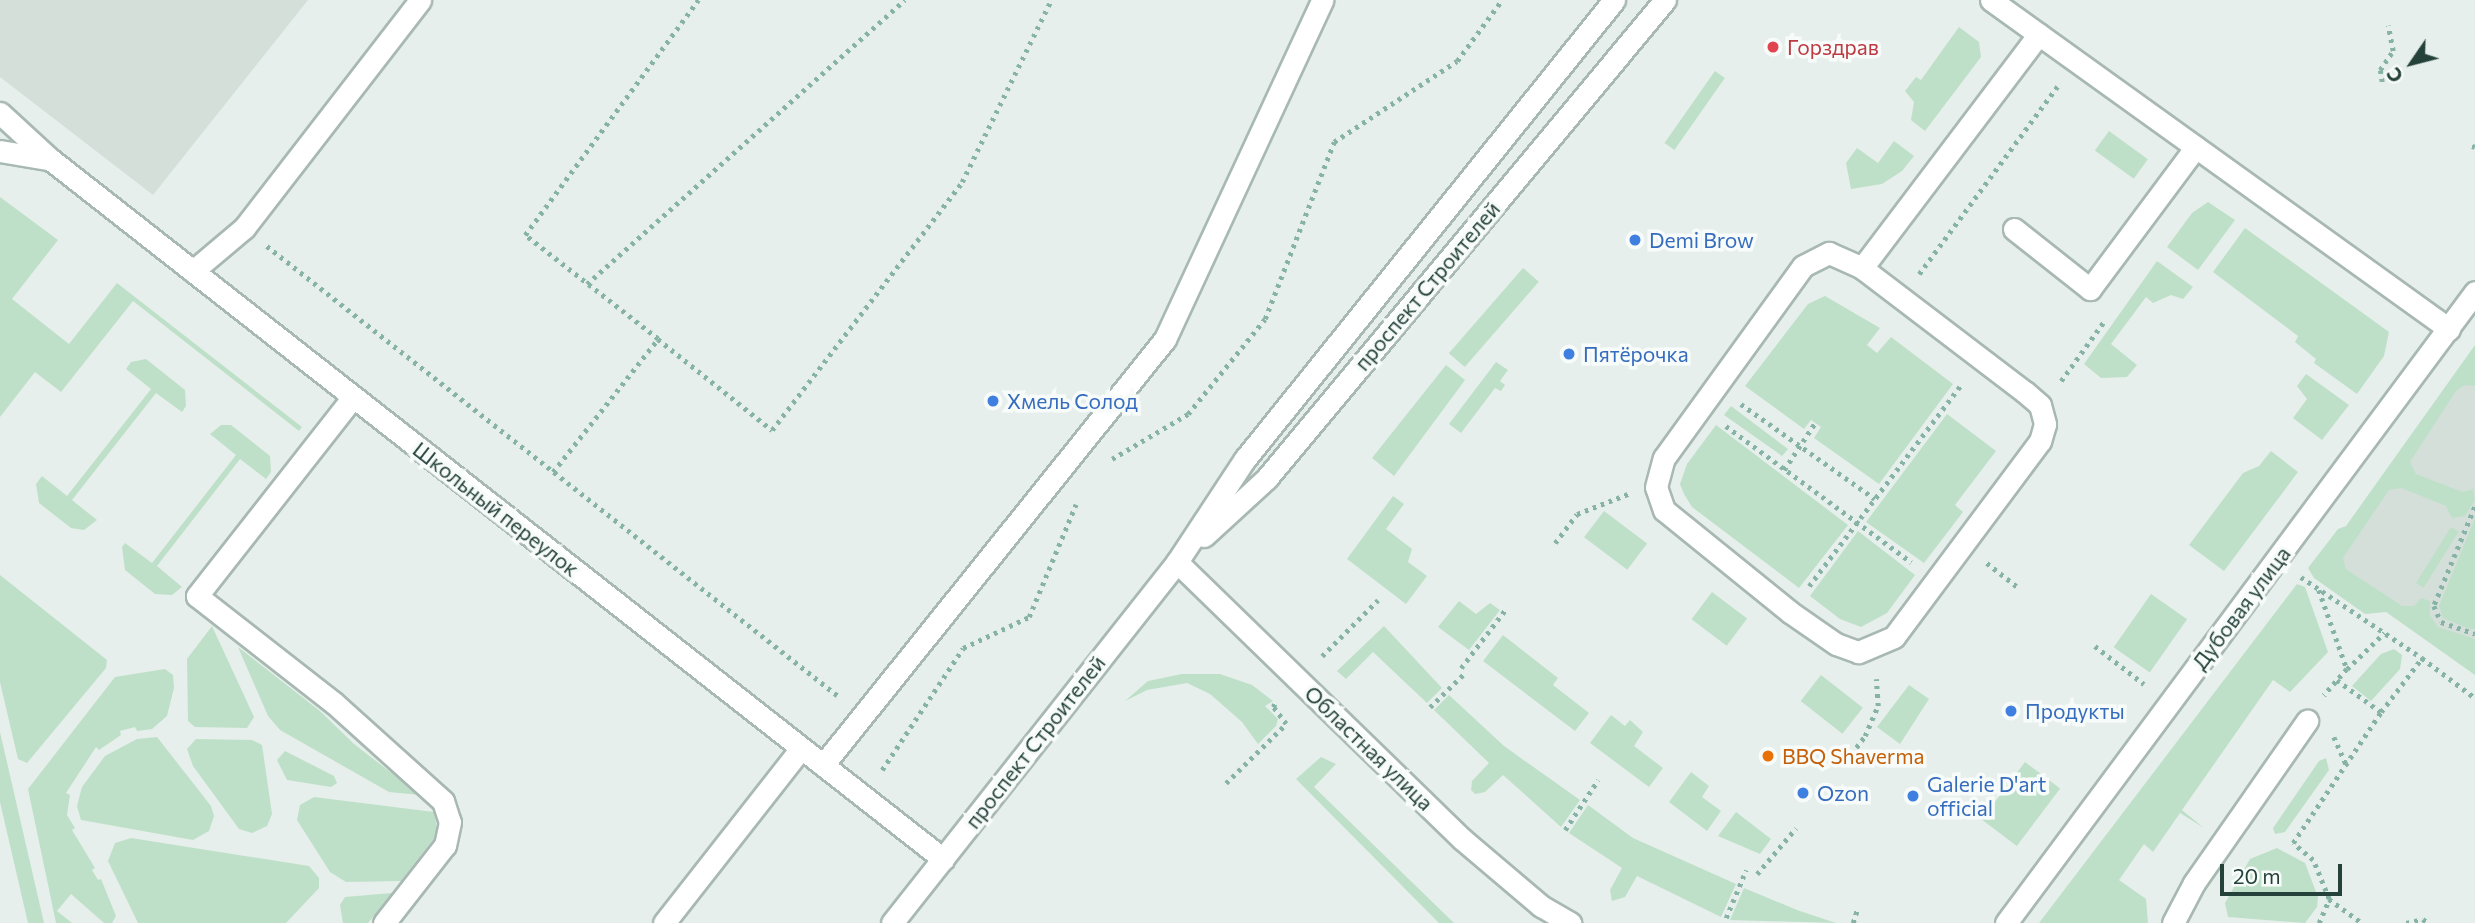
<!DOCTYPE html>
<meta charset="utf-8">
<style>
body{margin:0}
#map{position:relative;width:2475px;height:923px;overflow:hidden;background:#e6efeb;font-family:Commissioner,sans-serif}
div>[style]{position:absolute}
.built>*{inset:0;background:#d4dfda}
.green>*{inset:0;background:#bfe0c8;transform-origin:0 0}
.path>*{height:4.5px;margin-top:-2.25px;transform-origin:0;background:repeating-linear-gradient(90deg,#86b3a5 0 3.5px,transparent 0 8.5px)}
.roads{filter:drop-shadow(2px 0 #a8b8b2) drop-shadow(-2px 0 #a8b8b2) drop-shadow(0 2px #a8b8b2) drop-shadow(0 -2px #a8b8b2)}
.lane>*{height:21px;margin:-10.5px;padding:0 10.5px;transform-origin:10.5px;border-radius:10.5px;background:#fff}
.street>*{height:21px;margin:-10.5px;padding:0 10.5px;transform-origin:10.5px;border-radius:10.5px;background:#fff}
.secondary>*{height:21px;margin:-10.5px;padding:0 10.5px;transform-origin:10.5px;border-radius:10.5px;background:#fff}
.dots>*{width:19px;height:19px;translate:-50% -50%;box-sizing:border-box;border:4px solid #f7fbf9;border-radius:50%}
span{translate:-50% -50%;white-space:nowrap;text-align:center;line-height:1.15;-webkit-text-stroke:7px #f7fbf9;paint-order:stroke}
.health-label{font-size:21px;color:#be3a42}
.left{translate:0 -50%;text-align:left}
.shop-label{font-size:21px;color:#366cbe}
.street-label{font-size:21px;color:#24423a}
.food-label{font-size:21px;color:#c56008}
.north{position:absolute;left:2377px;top:28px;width:70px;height:70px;-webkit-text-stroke:5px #f7fbf9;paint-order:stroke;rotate:235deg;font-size:19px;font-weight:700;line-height:28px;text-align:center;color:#24423a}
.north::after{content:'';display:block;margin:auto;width:24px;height:32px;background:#24423a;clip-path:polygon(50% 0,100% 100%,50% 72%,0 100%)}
.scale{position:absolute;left:2220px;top:864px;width:122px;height:32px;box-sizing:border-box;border:4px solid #24423a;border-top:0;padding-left:9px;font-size:21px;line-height:24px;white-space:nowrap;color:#24423a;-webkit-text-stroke:5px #f7fbf9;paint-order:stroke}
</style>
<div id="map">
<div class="built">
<div style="clip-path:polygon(0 0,308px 0,153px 195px,0 77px)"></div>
<div style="clip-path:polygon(2475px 346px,2475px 673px,2321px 565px)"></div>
</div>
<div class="green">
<div style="clip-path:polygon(1959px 27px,1979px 42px,1981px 57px,1925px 131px,1911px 120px,1914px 102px,1905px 91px,1916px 77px,1921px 80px)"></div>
<div style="left:1715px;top:71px;width:12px;height:88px;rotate:35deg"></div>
<div style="left:2109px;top:131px;width:48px;height:24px;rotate:36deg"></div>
<div style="clip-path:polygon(1894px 141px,1914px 156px,1902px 171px,1882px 184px,1851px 189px,1846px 163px,1857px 148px,1878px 163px)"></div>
<div style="clip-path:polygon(0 197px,58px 240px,12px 299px,69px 344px,117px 283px,302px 427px,299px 431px,133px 301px,61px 392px,35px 372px,0 417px)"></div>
<div style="clip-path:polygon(2208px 202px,2235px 220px,2198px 270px,2167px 247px,2192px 213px)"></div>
<div style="clip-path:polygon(2245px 228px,2389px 332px,2384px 356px,2357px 394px,2314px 363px,2316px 359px,2295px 342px,2298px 336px,2213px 272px)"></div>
<div style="clip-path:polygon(2157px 261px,2193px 287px,2183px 299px,2171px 295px,2153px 303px,2146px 297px,2111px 344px,2137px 365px,2127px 377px,2101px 378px,2084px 364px)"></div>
<div style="left:1523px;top:268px;width:21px;height:113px;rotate:41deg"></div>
<div style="clip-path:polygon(1825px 296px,1880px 328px,1867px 345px,1877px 353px,1891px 337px,1953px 384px,1879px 484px,1814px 438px,1821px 427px,1811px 420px,1804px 429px,1745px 386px,1808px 304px)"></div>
<div style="clip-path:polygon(2475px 345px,2475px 386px,2465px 385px,2456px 391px,2410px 462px,2416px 474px,2463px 492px,2473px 489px,2475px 500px,2465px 516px,2452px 518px,2446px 506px,2401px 488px,2389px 490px,2343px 558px,2346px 569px,2402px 606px,2414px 606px,2421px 598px,2430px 601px,2430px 615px,2438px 627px,2475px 639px,2475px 675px,2386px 612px,2365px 614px,2314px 578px,2308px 568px,2338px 529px,2346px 526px)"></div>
<div style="clip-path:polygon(146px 359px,185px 390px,186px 406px,182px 412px,156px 393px,72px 500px,97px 520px,84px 530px,71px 528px,39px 503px,36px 484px,42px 476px,67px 496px,151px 389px,126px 369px,131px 362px)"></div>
<div style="clip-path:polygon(1496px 362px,1508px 370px,1500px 381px,1505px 385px,1501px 391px,1495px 388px,1461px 433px,1449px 424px)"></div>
<div style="clip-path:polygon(1446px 365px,1465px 380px,1394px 476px,1372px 458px)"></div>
<div style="clip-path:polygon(2306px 374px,2349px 405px,2322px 440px,2293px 418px,2307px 399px,2297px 386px)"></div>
<div style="clip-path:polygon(1731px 406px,1788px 449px,1782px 456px,1724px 415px)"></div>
<div style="clip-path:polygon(1947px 414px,1996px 451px,1955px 505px,1963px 512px,1924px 563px,1866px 522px)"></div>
<div style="clip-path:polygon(231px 425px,270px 456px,271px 472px,266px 479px,240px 459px,157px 566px,182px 587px,172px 595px,155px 594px,125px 570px,122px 547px,125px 543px,152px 563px,236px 455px,210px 434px,221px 425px)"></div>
<div style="clip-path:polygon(1716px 425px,1848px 525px,1799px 588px,1692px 507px,1684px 494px,1680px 484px,1687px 464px)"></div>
<div style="clip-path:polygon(2271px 451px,2298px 472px,2224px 571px,2189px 545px,2243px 473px,2259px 466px)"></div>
<div style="clip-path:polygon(1393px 496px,1404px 504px,1386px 529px,1412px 549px,1408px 562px,1427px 576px,1406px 604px,1347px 559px)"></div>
<div style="left:1604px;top:511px;width:54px;height:33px;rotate:37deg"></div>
<div style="clip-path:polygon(2475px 518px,2475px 629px,2470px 629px,2443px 618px,2439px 606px)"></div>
<div style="left:2451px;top:527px;width:9px;height:66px;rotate:32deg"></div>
<div style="clip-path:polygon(1858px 531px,1915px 575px,1887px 613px,1861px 627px,1840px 619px,1810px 596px)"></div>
<div style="clip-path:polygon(0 575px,107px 660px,106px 668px,27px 763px,18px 759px,0 682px)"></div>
<div style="clip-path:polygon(2297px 584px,2305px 587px,2328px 652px,2290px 692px,2273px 680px,2182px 810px,2204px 828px,2180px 813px,2153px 852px,2144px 844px,2119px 880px,2146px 899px,2148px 923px,2039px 923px)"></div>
<div style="left:1712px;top:592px;width:44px;height:34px;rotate:37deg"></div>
<div style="left:2151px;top:594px;width:44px;height:65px;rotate:35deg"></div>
<div style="clip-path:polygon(1459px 601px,1476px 614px,1490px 603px,1500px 610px,1469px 650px,1438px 627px)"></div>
<div style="clip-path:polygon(212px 626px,254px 717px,247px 728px,195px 727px,188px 721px,187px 659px)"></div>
<div style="clip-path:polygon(1384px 626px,1442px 688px,1427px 703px,1373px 652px,1346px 679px,1337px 671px)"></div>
<div style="clip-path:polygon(1503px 635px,1558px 678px,1553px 685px,1589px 713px,1575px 731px,1483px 661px)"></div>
<div style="clip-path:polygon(238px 647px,320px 711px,354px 744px,420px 795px,389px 792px,280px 730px,268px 716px)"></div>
<div style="clip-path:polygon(2394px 649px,2402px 655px,2400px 669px,2371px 701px,2352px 686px,2381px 654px)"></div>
<div style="clip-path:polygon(165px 669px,173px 675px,174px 688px,167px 716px,152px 729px,137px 731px,135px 727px,120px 731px,121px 735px,99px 750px,96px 747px,66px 793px,70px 795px,67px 815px,75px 828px,72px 830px,95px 868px,92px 870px,98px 880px,101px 879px,116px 916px,112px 923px,104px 923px,71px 894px,57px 911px,72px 923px,56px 923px,28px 789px,115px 677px)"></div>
<div style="clip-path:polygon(1182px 674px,1220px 674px,1252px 685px,1273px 701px,1265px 706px,1278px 719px,1276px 726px,1258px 744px,1242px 722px,1210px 694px,1187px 683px,1147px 690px,1125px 701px,1148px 681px)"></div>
<div style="left:1821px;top:675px;width:53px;height:33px;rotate:38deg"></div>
<div style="clip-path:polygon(1909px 685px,1929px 699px,1900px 744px,1877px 727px)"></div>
<div style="clip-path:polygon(1449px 695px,1504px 746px,1580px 800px,1561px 827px,1503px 775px,1485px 792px,1475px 794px,1471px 790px,1472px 781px,1489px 763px,1434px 710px)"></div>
<div style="clip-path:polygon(1611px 715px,1625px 726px,1630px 720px,1643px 732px,1634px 746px,1663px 768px,1649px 787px,1590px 743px)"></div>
<div style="clip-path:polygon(0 732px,44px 923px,28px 923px,0 802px)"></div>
<div style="clip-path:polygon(157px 737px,211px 806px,214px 816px,209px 831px,193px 840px,81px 820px,77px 806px,82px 787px,105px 756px,137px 739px)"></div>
<div style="clip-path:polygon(196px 739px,252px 740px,262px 745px,272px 814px,267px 826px,252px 833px,239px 829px,193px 766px,187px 749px)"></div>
<div style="clip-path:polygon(285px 751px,334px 776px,337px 783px,331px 787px,287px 780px,277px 760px)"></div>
<div style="clip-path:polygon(1321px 757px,1336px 764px,1314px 787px,1454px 923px,1439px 923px,1296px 779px)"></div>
<div style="clip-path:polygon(2326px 758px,2329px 770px,2285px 832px,2275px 834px,2273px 828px,2319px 761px)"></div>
<div style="left:2025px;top:762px;width:44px;height:72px;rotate:37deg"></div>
<div style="clip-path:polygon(1691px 772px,1709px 786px,1702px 797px,1721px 811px,1707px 831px,1669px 802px)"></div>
<div style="clip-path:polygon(314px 797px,434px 812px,438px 833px,401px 881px,346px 882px,330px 872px,297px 820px,300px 805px)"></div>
<div style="clip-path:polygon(1588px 805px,1633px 838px,1736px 884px,1721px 917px,1637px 876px,1625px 897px,1612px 901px,1610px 890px,1622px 868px,1569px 833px)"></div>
<div style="clip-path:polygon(1736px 812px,1771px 839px,1760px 854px,1718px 836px)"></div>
<div style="clip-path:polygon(131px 838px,309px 866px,319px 878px,319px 888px,286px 923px,138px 923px,108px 861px,115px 843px)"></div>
<div style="clip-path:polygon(2277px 848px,2305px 863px,2318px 897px,2317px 907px,2305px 923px,2228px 917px,2225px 903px,2250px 859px)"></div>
<div style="clip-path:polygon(1744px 888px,1797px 910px,1836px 923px,1730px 920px)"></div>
<div style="clip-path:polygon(392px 893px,368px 923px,343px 923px,340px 905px,345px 897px)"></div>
</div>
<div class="path">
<div style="left:2382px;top:82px;width:12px;rotate:-99deg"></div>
<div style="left:2380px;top:70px;width:23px;rotate:-56deg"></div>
<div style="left:2393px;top:51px;width:26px;rotate:-101deg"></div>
<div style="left:2472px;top:146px;width:3px;rotate:18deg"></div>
<div style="left:267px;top:246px;width:726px;rotate:38.23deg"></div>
<div style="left:1919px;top:274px;width:236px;rotate:-53.6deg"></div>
<div style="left:587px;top:284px;width:426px;rotate:-41.8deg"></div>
<div style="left:658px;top:339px;width:169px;rotate:-142deg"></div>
<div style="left:525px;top:235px;width:292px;rotate:-53.6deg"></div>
<div style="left:2061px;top:381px;width:72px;rotate:-54.1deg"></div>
<div style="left:1741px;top:404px;width:164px;rotate:35.3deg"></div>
<div style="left:1726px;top:426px;width:230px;rotate:36.3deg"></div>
<div style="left:1112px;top:459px;width:88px;rotate:-30.6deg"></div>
<div style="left:1188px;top:414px;width:122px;rotate:-51deg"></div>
<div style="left:1265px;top:319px;width:190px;rotate:-68.7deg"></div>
<div style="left:1334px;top:142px;width:147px;rotate:-33.4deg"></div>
<div style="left:1457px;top:61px;width:76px;rotate:-53.6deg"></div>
<div style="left:1784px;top:470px;width:56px;rotate:-56.6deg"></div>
<div style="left:553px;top:472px;width:169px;rotate:-51.7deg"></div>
<div style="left:658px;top:339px;width:146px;rotate:38.6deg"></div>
<div style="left:772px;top:430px;width:312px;rotate:-52.5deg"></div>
<div style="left:962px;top:182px;width:203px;rotate:-63.9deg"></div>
<div style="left:2475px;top:507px;width:107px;rotate:112.5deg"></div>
<div style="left:2434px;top:606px;width:17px;rotate:66deg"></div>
<div style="left:2441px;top:622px;width:36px;rotate:19deg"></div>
<div style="left:1555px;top:543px;width:36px;rotate:-53deg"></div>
<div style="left:1577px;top:514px;width:55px;rotate:-21.4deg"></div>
<div style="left:1987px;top:563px;width:41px;rotate:38deg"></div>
<div style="left:2301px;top:577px;width:146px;rotate:33.8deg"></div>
<div style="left:1809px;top:586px;width:253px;rotate:-52.9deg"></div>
<div style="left:2319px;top:590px;width:84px;rotate:70.5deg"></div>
<div style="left:2347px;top:669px;width:35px;rotate:131deg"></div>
<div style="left:2095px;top:646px;width:62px;rotate:37.8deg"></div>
<div style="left:1322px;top:656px;width:79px;rotate:-45deg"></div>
<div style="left:1461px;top:668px;width:74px;rotate:-52.7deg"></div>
<div style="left:2347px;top:669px;width:52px;rotate:-44.2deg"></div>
<div style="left:2337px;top:680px;width:54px;rotate:36deg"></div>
<div style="left:1430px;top:707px;width:50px;rotate:-44.2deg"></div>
<div style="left:2334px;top:737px;width:30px;rotate:66deg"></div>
<div style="left:1846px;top:761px;width:31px;rotate:-53deg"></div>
<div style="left:1865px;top:736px;width:33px;rotate:-67deg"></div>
<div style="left:1878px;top:706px;width:27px;rotate:-94deg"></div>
<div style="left:882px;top:770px;width:146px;rotate:-56.4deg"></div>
<div style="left:963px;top:648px;width:73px;rotate:-25.2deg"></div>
<div style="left:1029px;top:617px;width:122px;rotate:-67.4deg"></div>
<div style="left:1226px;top:783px;width:84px;rotate:-44.5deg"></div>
<div style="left:1286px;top:724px;width:21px;rotate:-127deg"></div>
<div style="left:1273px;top:707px;width:4px;rotate:-63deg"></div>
<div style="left:1565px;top:830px;width:60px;rotate:-56.6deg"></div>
<div style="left:1757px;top:874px;width:60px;rotate:-49.7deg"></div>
<div style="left:2329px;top:899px;width:41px;rotate:36deg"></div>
<div style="left:1726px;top:918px;width:52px;rotate:-67.4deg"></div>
<div style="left:1853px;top:923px;width:14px;rotate:-73deg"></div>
<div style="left:2319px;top:923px;width:26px;rotate:-67deg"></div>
<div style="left:2329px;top:899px;width:42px;rotate:-112.3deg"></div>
<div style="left:2313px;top:860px;width:26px;rotate:-140deg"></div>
<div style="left:2293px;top:843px;width:158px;rotate:-56.1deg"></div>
<div style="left:2381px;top:712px;width:68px;rotate:-52.8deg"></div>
<div style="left:2422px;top:658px;width:66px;rotate:37deg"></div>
<div style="left:2406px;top:923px;width:17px;rotate:-13deg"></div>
<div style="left:2423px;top:919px;width:6px;rotate:39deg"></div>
</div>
<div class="roads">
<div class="lane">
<div style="left:1991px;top:0;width:564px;rotate:35.69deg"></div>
<div style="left:2014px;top:229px;width:97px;rotate:38.3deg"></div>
<div style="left:2090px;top:289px;width:177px;rotate:-53.3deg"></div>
<div style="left:1862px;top:268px;width:205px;rotate:37.3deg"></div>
<div style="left:2025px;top:392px;width:20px;rotate:41deg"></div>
<div style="left:2040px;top:405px;width:20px;rotate:75deg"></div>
<div style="left:2045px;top:424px;width:18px;rotate:106deg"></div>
<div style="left:2040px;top:441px;width:244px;rotate:126.7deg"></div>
<div style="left:1894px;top:637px;width:39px;rotate:157deg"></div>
<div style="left:1858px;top:652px;width:23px;rotate:-160deg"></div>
<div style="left:1836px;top:644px;width:56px;rotate:-145.2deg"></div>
<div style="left:1790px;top:612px;width:162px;rotate:-141deg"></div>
<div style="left:1664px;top:510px;width:24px;rotate:-109deg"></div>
<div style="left:1656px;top:487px;width:30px;rotate:-75deg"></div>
<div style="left:1664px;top:458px;width:237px;rotate:-54.1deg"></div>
<div style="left:1803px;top:266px;width:29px;rotate:-27deg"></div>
<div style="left:1829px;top:253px;width:36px;rotate:24deg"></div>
<div style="left:1862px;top:268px;width:293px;rotate:-52.9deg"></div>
<div style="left:193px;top:271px;width:67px;rotate:-40.1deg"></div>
<div style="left:244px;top:228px;width:288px;rotate:-52.3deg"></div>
<div style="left:353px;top:397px;width:253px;rotate:128.1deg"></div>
<div style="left:197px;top:596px;width:174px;rotate:38deg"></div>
<div style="left:334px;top:703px;width:147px;rotate:42deg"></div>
<div style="left:443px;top:801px;width:22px;rotate:72deg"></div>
<div style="left:450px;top:822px;width:24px;rotate:102deg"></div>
<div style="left:445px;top:845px;width:99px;rotate:128deg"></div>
<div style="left:823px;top:765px;width:546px;rotate:-51.24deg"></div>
<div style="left:1165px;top:339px;width:374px;rotate:-65.1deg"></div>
<div style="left:664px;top:923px;width:222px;rotate:-51.9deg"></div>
<div style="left:2006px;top:923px;width:786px;rotate:-53.38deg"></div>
<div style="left:2173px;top:923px;width:45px;rotate:-62.3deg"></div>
<div style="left:2194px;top:883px;width:198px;rotate:-55.1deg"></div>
</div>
<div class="street">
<div style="left:0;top:113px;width:68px;rotate:42.6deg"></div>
<div style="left:50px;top:159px;width:1135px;rotate:38.09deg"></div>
<div style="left:0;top:151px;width:49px;rotate:9.5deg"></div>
<div style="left:1177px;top:562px;width:397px;rotate:44.2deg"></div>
<div style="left:1462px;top:839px;width:104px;rotate:40.3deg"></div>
<div style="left:1541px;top:906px;width:34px;rotate:30deg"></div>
</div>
<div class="secondary">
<div style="left:1204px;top:536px;width:86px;rotate:-42.6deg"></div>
<div style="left:1267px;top:478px;width:622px;rotate:-50.22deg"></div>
<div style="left:892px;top:923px;width:460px;rotate:-51.7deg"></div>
<div style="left:1177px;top:562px;width:123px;rotate:-56.6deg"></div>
<div style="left:1245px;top:459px;width:589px;rotate:-51.2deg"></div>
</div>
</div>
<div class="dots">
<div style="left:1773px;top:47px;background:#e0444e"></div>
<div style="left:1635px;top:240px;background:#3f7fe0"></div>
<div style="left:1569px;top:354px;background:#3f7fe0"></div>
<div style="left:993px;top:401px;background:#3f7fe0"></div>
<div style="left:2011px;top:711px;background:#3f7fe0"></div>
<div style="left:1768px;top:756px;background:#e8710a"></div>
<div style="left:1803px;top:793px;background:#3f7fe0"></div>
<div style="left:1913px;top:796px;background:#3f7fe0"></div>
</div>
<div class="health-label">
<span class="left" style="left:1787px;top:47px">Горздрав</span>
</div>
<div class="shop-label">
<span class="left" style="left:1649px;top:240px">Demi Brow</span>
<span class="left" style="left:1583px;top:354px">Пятёрочка</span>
<span class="left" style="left:1007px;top:401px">Хмель Солод</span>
<span class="left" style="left:2025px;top:711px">Продукты</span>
<span class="left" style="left:1927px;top:796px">Galerie D'art<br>official</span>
<span class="left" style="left:1817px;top:793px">Ozon</span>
</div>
<div class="street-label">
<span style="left:1427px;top:286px;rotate:-50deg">проспект Строителей</span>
<span style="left:496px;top:509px;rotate:38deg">Школьный переулок</span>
<span style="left:2241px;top:608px;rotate:-53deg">Дубовая улица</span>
<span style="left:1035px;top:742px;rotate:-52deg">проспект Строителей</span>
<span style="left:1369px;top:748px;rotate:44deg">Областная улица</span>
</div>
<div class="food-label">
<span class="left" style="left:1782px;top:756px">BBQ Shaverma</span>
</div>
<div class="north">С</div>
<div class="scale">20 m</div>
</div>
